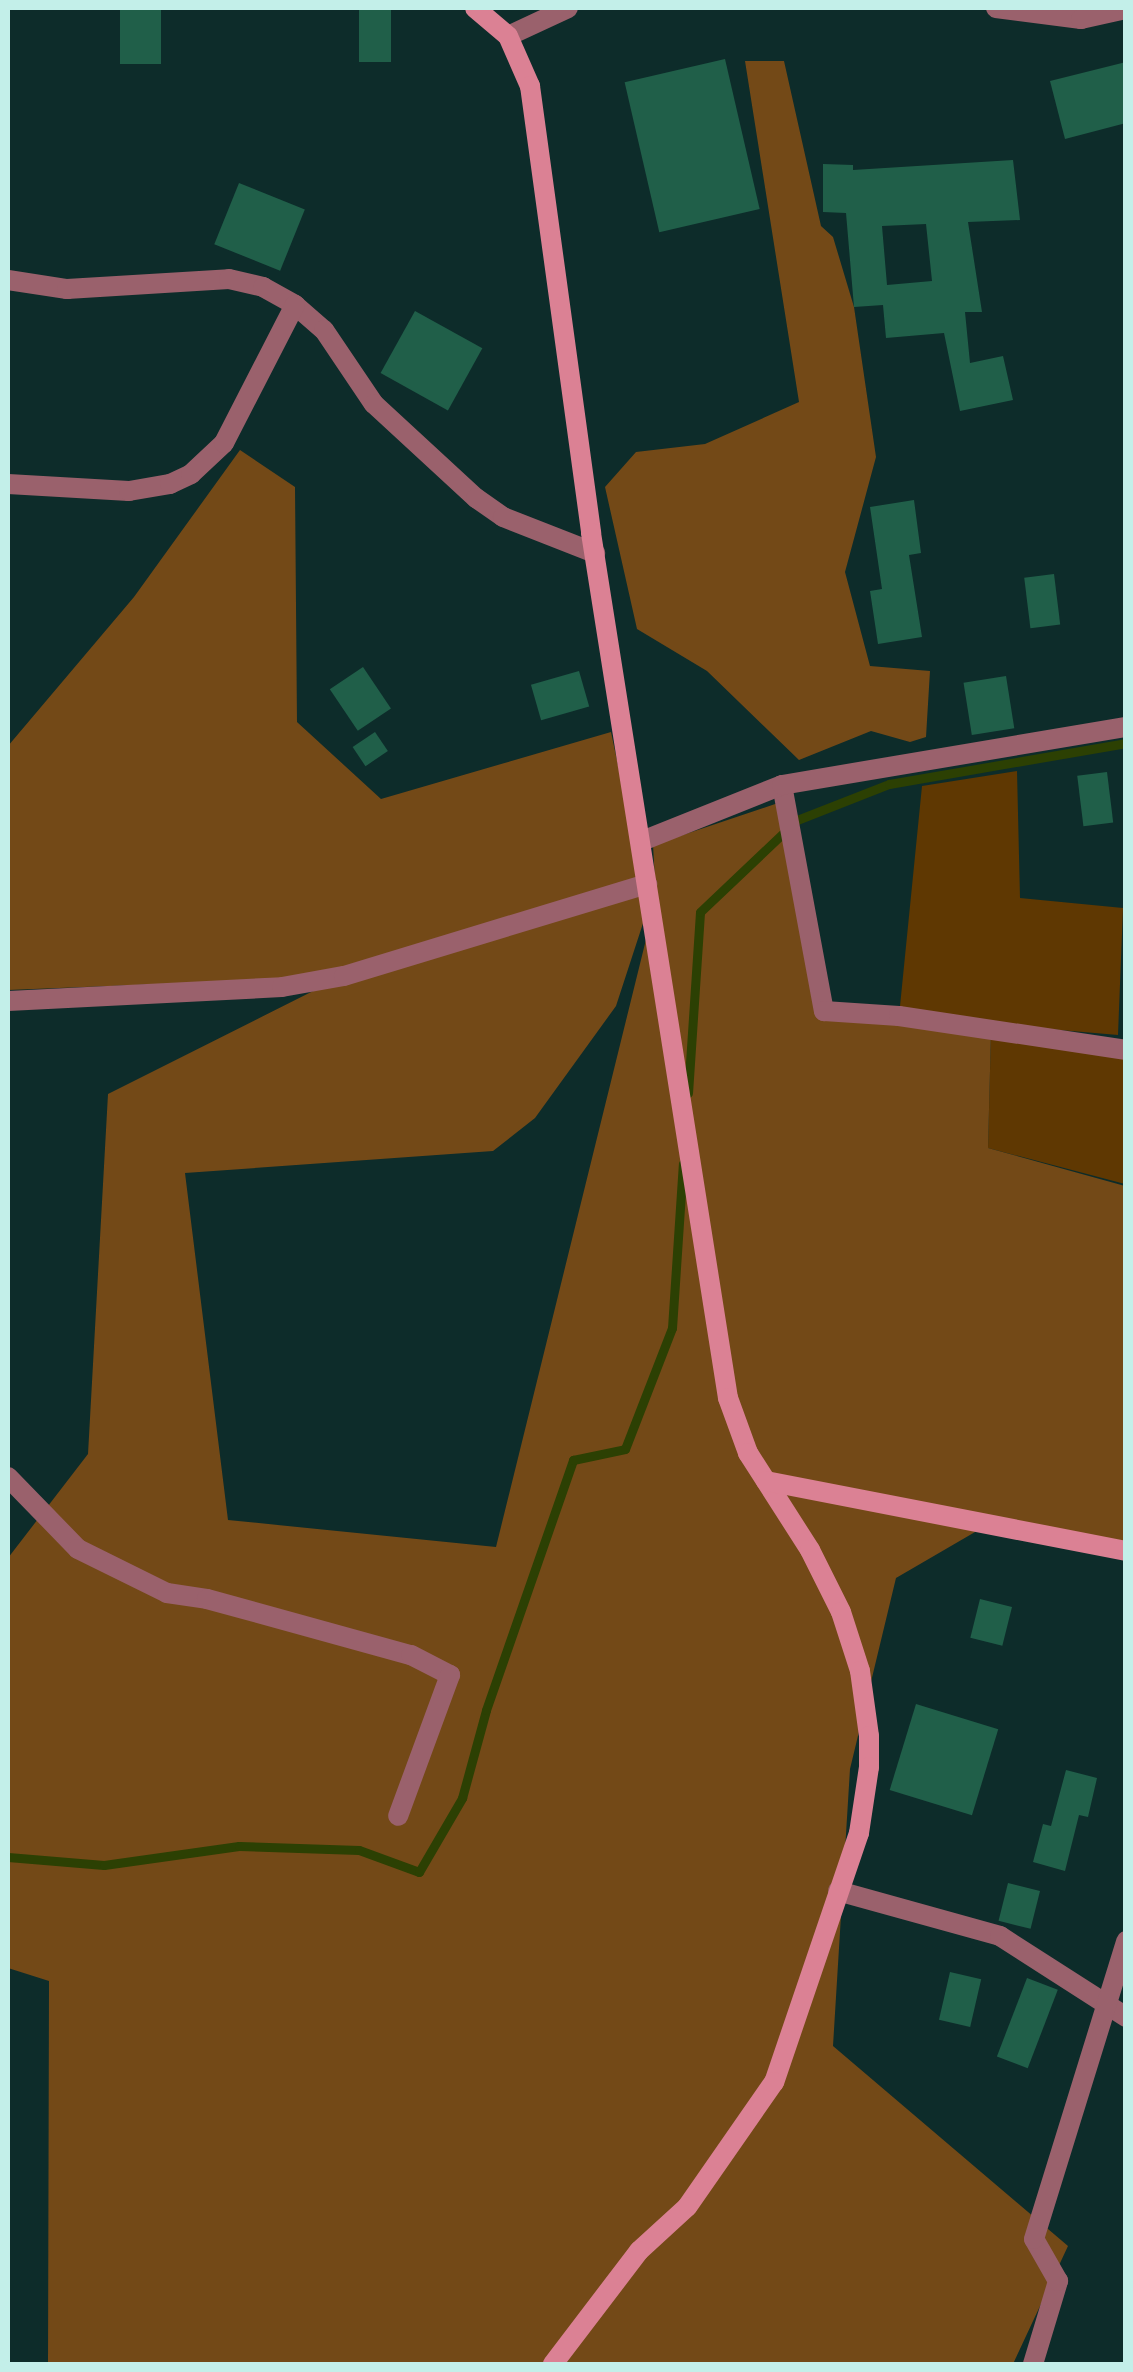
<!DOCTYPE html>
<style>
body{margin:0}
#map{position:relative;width:1133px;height:2372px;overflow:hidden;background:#0d2c2a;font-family:"Open Sans",sans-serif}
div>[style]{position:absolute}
.green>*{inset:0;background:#5f3802}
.forest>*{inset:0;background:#734917}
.stream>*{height:9px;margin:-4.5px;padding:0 4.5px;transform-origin:4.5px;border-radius:4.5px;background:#2c4003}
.building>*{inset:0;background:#205f49;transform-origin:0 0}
.street>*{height:20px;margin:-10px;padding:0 10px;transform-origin:10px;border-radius:10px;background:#9a616c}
.secondary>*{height:20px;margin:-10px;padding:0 10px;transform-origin:10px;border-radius:10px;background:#db8194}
span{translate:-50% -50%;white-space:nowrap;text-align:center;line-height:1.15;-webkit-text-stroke:10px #0d2c2a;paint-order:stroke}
.frame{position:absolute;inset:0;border:10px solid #c3efe9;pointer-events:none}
</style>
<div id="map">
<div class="green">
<div style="clip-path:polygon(1017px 771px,1020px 898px,1123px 908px,1118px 1035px,899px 1016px,922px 786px)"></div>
<div style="clip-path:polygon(991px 1032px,1125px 1050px,1125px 1184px,988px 1148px)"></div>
</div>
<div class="forest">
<div style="clip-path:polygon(745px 61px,784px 61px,821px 226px,833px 237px,854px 307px,876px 457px,845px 572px,870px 666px,930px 671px,926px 737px,910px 742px,871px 731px,799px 760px,707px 671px,637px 629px,605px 487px,636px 452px,705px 444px,799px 402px)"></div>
<div style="clip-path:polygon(240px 450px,295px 487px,297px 722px,381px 799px,611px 732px,648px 908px,616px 1006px,535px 1118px,493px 1151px,185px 1173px,228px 1520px,496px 1547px,656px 899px,653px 845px,781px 802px,820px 1017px,991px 1032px,988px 1148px,1125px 1186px,1125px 1551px,994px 1521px,896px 1578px,850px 1769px,833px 2046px,1068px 2246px,1013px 2364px,48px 2364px,49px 1981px,8px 1968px,8px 1558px,88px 1454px,108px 1094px,341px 977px,8px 990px,8px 746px,134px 597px)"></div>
</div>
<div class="stream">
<div style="left:688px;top:1093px;width:181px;rotate:-86.2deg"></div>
<div style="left:700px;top:912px;width:134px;rotate:-43.5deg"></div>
<div style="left:797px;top:820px;width:99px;rotate:-21.4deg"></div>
<div style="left:889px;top:784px;width:241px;rotate:-9.8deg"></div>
<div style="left:8px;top:1857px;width:96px;rotate:4.8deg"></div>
<div style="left:104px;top:1865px;width:136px;rotate:-8deg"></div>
<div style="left:239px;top:1846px;width:120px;rotate:1.9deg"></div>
<div style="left:359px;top:1850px;width:64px;rotate:20.1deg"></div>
<div style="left:419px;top:1872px;width:86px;rotate:-59.8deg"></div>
<div style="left:462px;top:1798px;width:91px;rotate:-74.7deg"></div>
<div style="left:486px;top:1710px;width:265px;rotate:-70.8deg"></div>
<div style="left:573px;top:1460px;width:53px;rotate:-11.9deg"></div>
<div style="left:625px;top:1449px;width:130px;rotate:-68.8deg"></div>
<div style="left:672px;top:1328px;width:165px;rotate:-86.2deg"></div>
</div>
<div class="building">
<div style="left:120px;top:8px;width:41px;height:56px"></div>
<div style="left:359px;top:8px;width:32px;height:54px"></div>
<div style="left:725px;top:59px;width:154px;height:103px;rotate:77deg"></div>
<div style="clip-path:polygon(1126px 62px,1126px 123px,1065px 139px,1050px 81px)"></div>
<div style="clip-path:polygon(evenodd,1013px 160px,1020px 220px,968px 222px,982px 312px,965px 312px,970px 363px,1003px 356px,1013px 400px,960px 411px,944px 333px,886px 338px,883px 305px,854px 307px,846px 213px,823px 212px,823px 164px,853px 165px,853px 170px,1013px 160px,926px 224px,932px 281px,887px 285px,882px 226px,926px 224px)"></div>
<div style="left:239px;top:183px;width:71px;height:66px;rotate:22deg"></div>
<div style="left:415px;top:311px;width:77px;height:71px;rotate:29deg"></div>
<div style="clip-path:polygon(914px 500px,921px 553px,909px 555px,922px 637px,878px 644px,870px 591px,882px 589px,870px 507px)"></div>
<div style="left:1054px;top:574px;width:51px;height:30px;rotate:83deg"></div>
<div style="left:363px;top:667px;width:50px;height:40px;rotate:56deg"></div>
<div style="left:579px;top:671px;width:37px;height:50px;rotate:74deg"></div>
<div style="left:1006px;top:676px;width:53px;height:43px;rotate:81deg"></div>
<div style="left:375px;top:732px;width:23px;height:27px;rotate:56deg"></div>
<div style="left:1107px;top:772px;width:51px;height:30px;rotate:83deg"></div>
<div style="left:980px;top:1599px;width:33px;height:40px;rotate:14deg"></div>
<div style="left:916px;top:1704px;width:86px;height:90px;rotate:17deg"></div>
<div style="clip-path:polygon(1066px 1770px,1097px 1778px,1088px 1817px,1079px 1815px,1065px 1871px,1033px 1862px,1043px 1824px,1051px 1826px)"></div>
<div style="left:1008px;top:1883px;width:33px;height:39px;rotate:14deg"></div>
<div style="left:950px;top:1972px;width:32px;height:49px;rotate:13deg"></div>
<div style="left:1027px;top:1978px;width:33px;height:84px;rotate:21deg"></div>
</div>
<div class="street">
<div style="left:996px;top:8px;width:86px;rotate:7.4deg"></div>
<div style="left:1081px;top:19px;width:46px;rotate:-12.5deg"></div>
<div style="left:508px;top:36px;width:66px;rotate:-25deg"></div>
<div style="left:8px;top:280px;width:60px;rotate:8.7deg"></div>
<div style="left:67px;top:289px;width:162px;rotate:-3.5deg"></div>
<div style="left:229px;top:279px;width:35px;rotate:13deg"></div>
<div style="left:263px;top:287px;width:37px;rotate:29deg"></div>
<div style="left:295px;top:305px;width:38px;rotate:41deg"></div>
<div style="left:324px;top:330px;width:89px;rotate:56deg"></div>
<div style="left:374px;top:404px;width:139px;rotate:42.7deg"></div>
<div style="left:476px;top:498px;width:33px;rotate:35deg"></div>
<div style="left:503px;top:517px;width:99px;rotate:21.4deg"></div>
<div style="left:8px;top:484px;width:121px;rotate:3.3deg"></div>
<div style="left:129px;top:491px;width:42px;rotate:-9.7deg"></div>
<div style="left:170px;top:484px;width:23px;rotate:-25deg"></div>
<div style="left:191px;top:474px;width:45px;rotate:-43.2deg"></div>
<div style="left:224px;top:443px;width:155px;rotate:-62.8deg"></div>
<div style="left:782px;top:785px;width:230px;rotate:79.5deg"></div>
<div style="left:824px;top:1011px;width:75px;rotate:3.8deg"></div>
<div style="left:899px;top:1016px;width:230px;rotate:8.5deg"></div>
<div style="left:642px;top:841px;width:151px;rotate:-21.8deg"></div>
<div style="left:782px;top:785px;width:349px;rotate:-9.6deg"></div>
<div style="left:8px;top:1001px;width:274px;rotate:-2.9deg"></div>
<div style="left:282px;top:987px;width:63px;rotate:-10.1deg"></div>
<div style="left:344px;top:976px;width:317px;rotate:-16.9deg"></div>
<div style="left:8px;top:1477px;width:100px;rotate:45.8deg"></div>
<div style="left:78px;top:1549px;width:99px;rotate:26.3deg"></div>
<div style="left:167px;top:1593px;width:40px;rotate:8.5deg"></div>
<div style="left:207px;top:1599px;width:212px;rotate:15.4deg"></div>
<div style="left:411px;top:1655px;width:44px;rotate:27.1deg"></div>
<div style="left:450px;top:1675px;width:150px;rotate:110.2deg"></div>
<div style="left:838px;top:1891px;width:168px;rotate:15.5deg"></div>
<div style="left:1000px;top:1936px;width:150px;rotate:32.7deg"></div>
<div style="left:1033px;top:2364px;width:87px;rotate:-73.2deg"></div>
<div style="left:1058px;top:2281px;width:48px;rotate:-119.7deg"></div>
<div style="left:1034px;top:2239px;width:312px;rotate:-72.8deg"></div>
</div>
<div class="secondary">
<div style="left:475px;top:8px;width:43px;rotate:40.3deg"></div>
<div style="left:508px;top:36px;width:55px;rotate:66.3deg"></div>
<div style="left:530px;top:86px;width:451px;rotate:82.2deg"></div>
<div style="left:591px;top:533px;width:876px;rotate:81deg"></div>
<div style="left:728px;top:1398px;width:59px;rotate:70deg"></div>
<div style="left:748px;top:1453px;width:115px;rotate:57.4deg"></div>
<div style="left:810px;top:1550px;width:69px;rotate:63.4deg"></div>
<div style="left:841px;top:1612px;width:62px;rotate:72.1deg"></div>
<div style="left:860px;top:1671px;width:66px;rotate:82.1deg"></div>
<div style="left:869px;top:1736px;width:31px;rotate:90deg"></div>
<div style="left:869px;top:1767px;width:67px;rotate:98.6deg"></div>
<div style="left:859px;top:1833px;width:263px;rotate:108.8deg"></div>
<div style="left:774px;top:2082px;width:152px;rotate:124.8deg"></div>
<div style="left:687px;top:2207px;width:65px;rotate:137.5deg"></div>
<div style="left:639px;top:2251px;width:142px;rotate:127.3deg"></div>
<div style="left:766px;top:1481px;width:367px;rotate:11deg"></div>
</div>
<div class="frame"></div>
</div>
